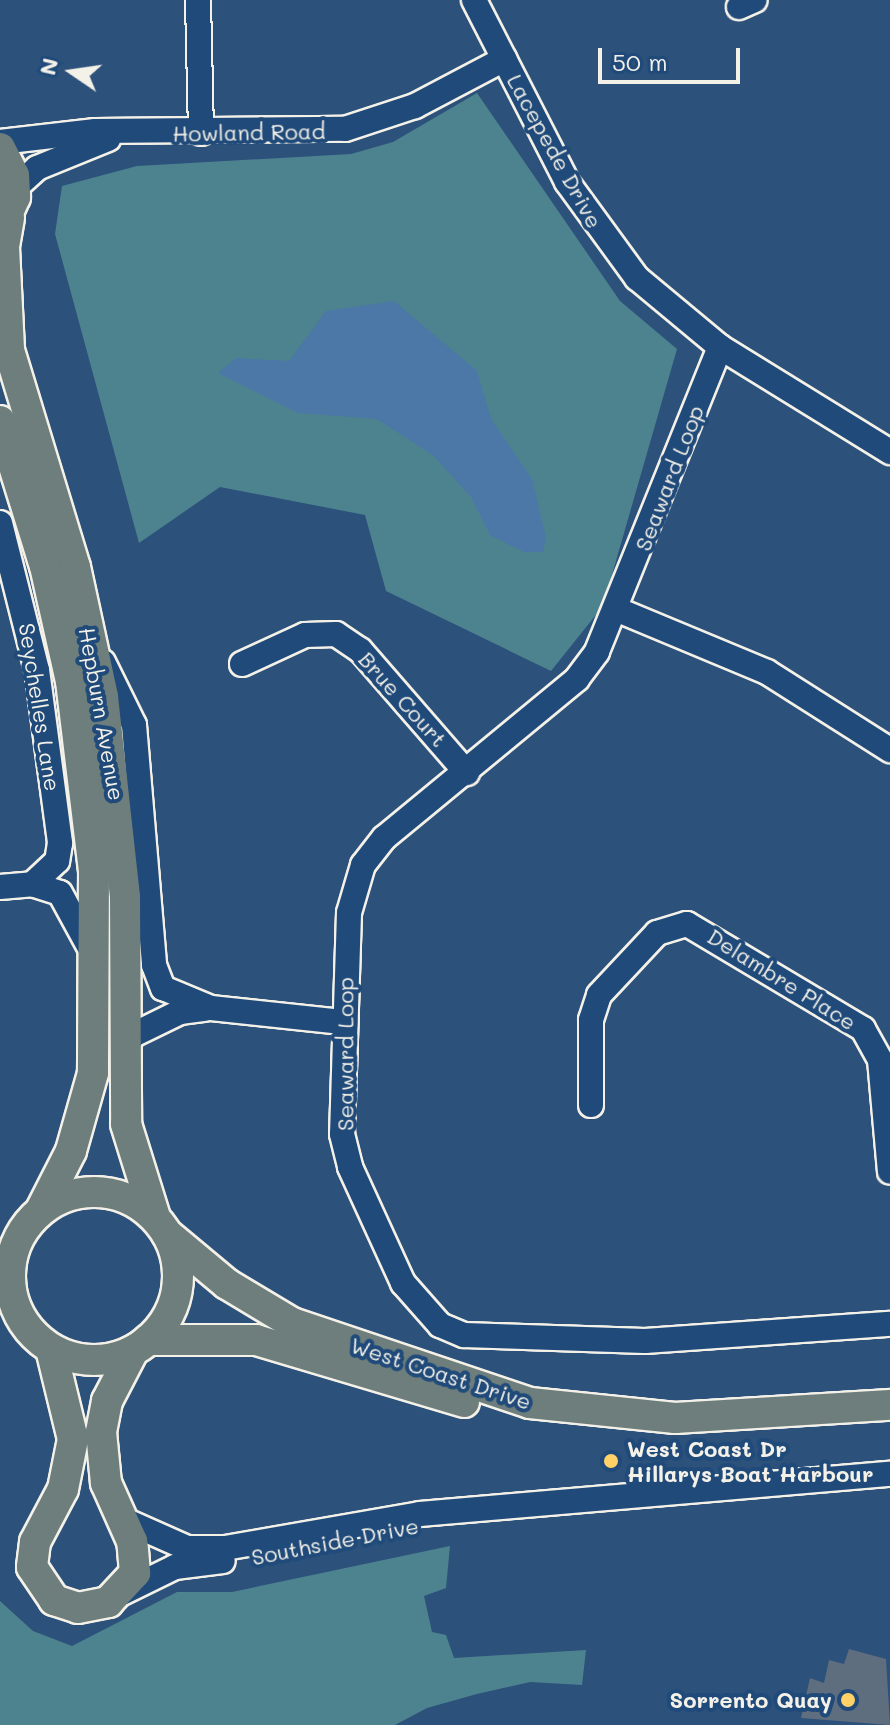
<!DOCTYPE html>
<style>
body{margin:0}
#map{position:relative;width:890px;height:1725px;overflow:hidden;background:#2c517b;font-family:Mali,sans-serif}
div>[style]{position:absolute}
.green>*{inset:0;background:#4d828f}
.water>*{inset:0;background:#4b78a6}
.building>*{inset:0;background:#5f6e7f}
.roads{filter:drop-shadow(2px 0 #f4f1e8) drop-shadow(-2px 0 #f4f1e8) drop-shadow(0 2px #f4f1e8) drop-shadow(0 -2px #f4f1e8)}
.minor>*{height:24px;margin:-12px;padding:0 12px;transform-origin:12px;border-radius:12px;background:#1f4a7a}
.major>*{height:30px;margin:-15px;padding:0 15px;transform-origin:15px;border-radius:15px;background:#6d7e7c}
.major>.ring{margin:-15px;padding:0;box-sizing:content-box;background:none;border:30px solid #6d7e7c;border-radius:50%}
.dots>*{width:22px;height:22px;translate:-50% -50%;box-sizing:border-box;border:4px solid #1f4a7a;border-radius:50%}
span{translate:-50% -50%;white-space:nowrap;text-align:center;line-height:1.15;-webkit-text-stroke:8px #1f4a7a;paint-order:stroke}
.street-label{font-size:22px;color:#f4f1e8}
.poi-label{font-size:22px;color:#f4f1e8;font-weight:700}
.left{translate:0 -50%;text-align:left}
.right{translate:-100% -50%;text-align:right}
.north{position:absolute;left:32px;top:32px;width:80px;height:80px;-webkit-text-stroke:6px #1f4a7a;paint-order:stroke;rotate:283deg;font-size:22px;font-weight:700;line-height:32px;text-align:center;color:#f4f1e8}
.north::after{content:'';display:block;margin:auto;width:28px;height:36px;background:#f4f1e8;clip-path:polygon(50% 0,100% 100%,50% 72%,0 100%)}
.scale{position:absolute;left:598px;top:48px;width:142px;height:36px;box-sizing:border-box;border:4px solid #f4f1e8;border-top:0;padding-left:10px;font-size:24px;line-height:28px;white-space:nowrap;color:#f4f1e8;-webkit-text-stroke:6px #1f4a7a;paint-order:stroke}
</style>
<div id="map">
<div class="green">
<div style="clip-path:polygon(477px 93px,620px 301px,677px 349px,603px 606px,551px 671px,386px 591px,365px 515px,220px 487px,139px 543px,55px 234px,62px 186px,137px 166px,351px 154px,393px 142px)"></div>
<div style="clip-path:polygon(450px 1546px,446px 1588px,424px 1596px,432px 1632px,446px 1635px,454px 1658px,586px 1650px,582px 1685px,530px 1682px,477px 1694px,427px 1708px,395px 1725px,0 1725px,0 1601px,33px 1631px,72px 1646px,177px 1592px,232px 1592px)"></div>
</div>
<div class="water">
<div style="clip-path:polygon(394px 301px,477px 371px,491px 419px,532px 479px,546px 538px,543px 552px,524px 552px,490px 535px,471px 497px,434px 456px,377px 419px,298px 413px,218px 373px,236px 358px,289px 361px,326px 311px)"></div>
</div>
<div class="building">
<div style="clip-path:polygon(849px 1649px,886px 1659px,890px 1725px,801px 1718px,810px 1678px,824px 1683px,829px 1660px,844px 1664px)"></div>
</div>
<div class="roads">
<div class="minor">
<div style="left:198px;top:0;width:133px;rotate:88.7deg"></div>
<div style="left:474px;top:0;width:204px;rotate:62.9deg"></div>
<div style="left:567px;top:182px;width:119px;rotate:53.9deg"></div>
<div style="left:637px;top:278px;width:108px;rotate:39.7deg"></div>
<div style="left:720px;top:347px;width:200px;rotate:31.7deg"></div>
<div style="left:739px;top:7px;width:17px;rotate:-24deg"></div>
<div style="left:0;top:142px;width:96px;rotate:-6.6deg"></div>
<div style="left:95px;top:131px;width:250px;rotate:-0.5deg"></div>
<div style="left:345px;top:129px;width:74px;rotate:-18.2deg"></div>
<div style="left:415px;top:106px;width:101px;rotate:-27.8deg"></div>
<div style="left:15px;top:188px;width:30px;rotate:-42deg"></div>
<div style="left:37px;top:168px;width:77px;rotate:-22.2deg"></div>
<div style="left:720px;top:347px;width:329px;rotate:112deg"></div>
<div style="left:597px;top:652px;width:34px;rotate:127deg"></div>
<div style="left:577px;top:679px;width:250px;rotate:140.5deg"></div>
<div style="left:384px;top:838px;width:34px;rotate:128deg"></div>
<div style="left:363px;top:865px;width:50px;rotate:106.3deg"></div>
<div style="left:349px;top:913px;width:221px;rotate:91.8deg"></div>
<div style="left:342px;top:1134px;width:34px;rotate:76deg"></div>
<div style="left:350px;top:1167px;width:128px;rotate:65.4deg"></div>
<div style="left:403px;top:1283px;width:56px;rotate:48.6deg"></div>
<div style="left:440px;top:1325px;width:26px;rotate:23deg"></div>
<div style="left:464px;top:1335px;width:181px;rotate:1.9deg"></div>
<div style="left:645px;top:1341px;width:246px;rotate:-4deg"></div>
<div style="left:0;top:523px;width:152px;rotate:75.9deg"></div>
<div style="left:37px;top:670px;width:175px;rotate:82.4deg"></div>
<div style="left:60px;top:843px;width:18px;rotate:99deg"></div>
<div style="left:57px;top:861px;width:34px;rotate:137deg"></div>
<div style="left:618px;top:610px;width:161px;rotate:22.6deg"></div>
<div style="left:767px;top:672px;width:146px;rotate:32.4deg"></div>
<div style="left:103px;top:662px;width:70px;rotate:63.8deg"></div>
<div style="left:134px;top:725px;width:241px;rotate:85.2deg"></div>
<div style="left:154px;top:965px;width:25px;rotate:69deg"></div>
<div style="left:163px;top:988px;width:52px;rotate:22.6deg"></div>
<div style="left:211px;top:1008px;width:132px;rotate:6.1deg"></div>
<div style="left:242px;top:664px;width:69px;rotate:-24.7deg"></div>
<div style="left:305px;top:635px;width:31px;rotate:-2deg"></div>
<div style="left:336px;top:634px;width:29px;rotate:34deg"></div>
<div style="left:360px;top:650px;width:163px;rotate:49deg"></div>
<div style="left:0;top:887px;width:32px;rotate:-5deg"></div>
<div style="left:32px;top:884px;width:29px;rotate:18deg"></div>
<div style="left:60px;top:893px;width:65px;rotate:61.5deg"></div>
<div style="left:123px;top:1051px;width:19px;rotate:-58deg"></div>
<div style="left:133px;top:1035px;width:52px;rotate:-26.1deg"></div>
<div style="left:180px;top:1012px;width:25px;rotate:-7deg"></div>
<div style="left:591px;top:1105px;width:85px;rotate:-90deg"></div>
<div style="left:591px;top:1020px;width:26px;rotate:-72deg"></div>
<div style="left:599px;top:995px;width:85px;rotate:-46.9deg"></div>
<div style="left:657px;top:933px;width:31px;rotate:-17deg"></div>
<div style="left:687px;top:924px;width:205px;rotate:30.8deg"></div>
<div style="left:863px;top:1029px;width:35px;rotate:61deg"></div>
<div style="left:880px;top:1060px;width:112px;rotate:84.9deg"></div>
<div style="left:124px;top:1520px;width:69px;rotate:24deg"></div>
<div style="left:187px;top:1548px;width:38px"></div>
<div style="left:225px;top:1548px;width:198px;rotate:-9.9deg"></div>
<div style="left:420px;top:1514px;width:472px;rotate:-4.9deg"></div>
<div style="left:122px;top:1593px;width:59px;rotate:-26.1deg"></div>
<div style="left:175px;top:1567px;width:48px;rotate:-7.1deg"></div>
</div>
<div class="major">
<div style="left:0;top:148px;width:30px;rotate:63deg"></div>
<div style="left:14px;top:175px;width:22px;rotate:87deg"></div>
<div style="left:15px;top:197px;width:36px;rotate:114deg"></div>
<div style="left:9px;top:218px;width:29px;rotate:100deg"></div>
<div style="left:4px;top:247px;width:103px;rotate:87.2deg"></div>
<div style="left:9px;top:350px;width:227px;rotate:73.1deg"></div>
<div style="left:75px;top:567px;width:133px;rotate:77.8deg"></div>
<div style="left:103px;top:697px;width:201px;rotate:83.7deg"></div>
<div style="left:125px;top:897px;width:227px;rotate:89.7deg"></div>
<div style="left:126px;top:1124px;width:97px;rotate:72.7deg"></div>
<div style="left:0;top:421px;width:152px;rotate:72.8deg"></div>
<div style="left:45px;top:566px;width:118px;rotate:77.3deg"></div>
<div style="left:71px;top:681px;width:190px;rotate:83.1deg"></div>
<div style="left:94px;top:870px;width:203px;rotate:90.3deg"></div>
<div style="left:93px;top:1073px;width:81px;rotate:105.8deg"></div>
<div style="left:71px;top:1151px;width:66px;rotate:117deg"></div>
<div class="ring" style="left:10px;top:1192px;width:138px;height:138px"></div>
<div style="left:167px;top:1234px;width:78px;rotate:39.8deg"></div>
<div style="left:227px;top:1284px;width:76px;rotate:31deg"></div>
<div style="left:292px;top:1323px;width:251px;rotate:18.6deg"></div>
<div style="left:530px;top:1403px;width:146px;rotate:5.9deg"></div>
<div style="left:675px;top:1418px;width:215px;rotate:-3.5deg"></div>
<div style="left:148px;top:1340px;width:108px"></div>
<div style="left:256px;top:1340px;width:217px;rotate:16.6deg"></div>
<div style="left:51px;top:1349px;width:93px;rotate:76.3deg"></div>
<div style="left:73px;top:1439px;width:51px;rotate:101.3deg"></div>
<div style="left:63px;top:1489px;width:60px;rotate:117.8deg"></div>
<div style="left:35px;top:1542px;width:25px;rotate:97deg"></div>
<div style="left:32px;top:1567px;width:40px;rotate:56deg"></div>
<div style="left:54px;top:1600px;width:25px;rotate:18deg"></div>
<div style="left:78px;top:1608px;width:31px;rotate:-11deg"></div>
<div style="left:108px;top:1602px;width:40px;rotate:-47deg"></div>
<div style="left:135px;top:1573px;width:32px;rotate:-95deg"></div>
<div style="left:132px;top:1541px;width:64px;rotate:-114.1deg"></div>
<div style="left:106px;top:1483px;width:51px;rotate:-95.6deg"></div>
<div style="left:101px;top:1432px;width:32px;rotate:-79deg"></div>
<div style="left:107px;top:1401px;width:56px;rotate:-62.5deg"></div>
</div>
</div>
<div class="dots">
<div style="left:611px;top:1461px;background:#ffd166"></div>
<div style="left:848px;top:1700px;background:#ffd166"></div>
</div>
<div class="street-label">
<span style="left:249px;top:132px;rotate:-1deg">Howland Road</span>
<span style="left:555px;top:151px;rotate:61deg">Lacepede Drive</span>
<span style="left:669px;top:478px;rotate:-69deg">Seaward Loop</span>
<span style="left:403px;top:699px;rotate:48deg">Brue Court</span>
<span style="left:40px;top:707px;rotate:81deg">Seychelles Lane</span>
<span style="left:102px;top:714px;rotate:80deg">Hepburn Avenue</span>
<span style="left:782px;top:979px;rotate:32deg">Delambre Place</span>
<span style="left:345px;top:1054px;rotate:-90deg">Seaward Loop</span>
<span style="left:441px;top:1373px;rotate:18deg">West Coast Drive</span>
<span style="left:335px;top:1541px;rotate:-11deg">Southside Drive</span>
</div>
<div class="poi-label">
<span class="left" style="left:627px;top:1461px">West Coast Dr<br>Hillarys Boat Harbour</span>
<span class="right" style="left:832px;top:1700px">Sorrento Quay</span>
</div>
<div class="north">N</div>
<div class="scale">50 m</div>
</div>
